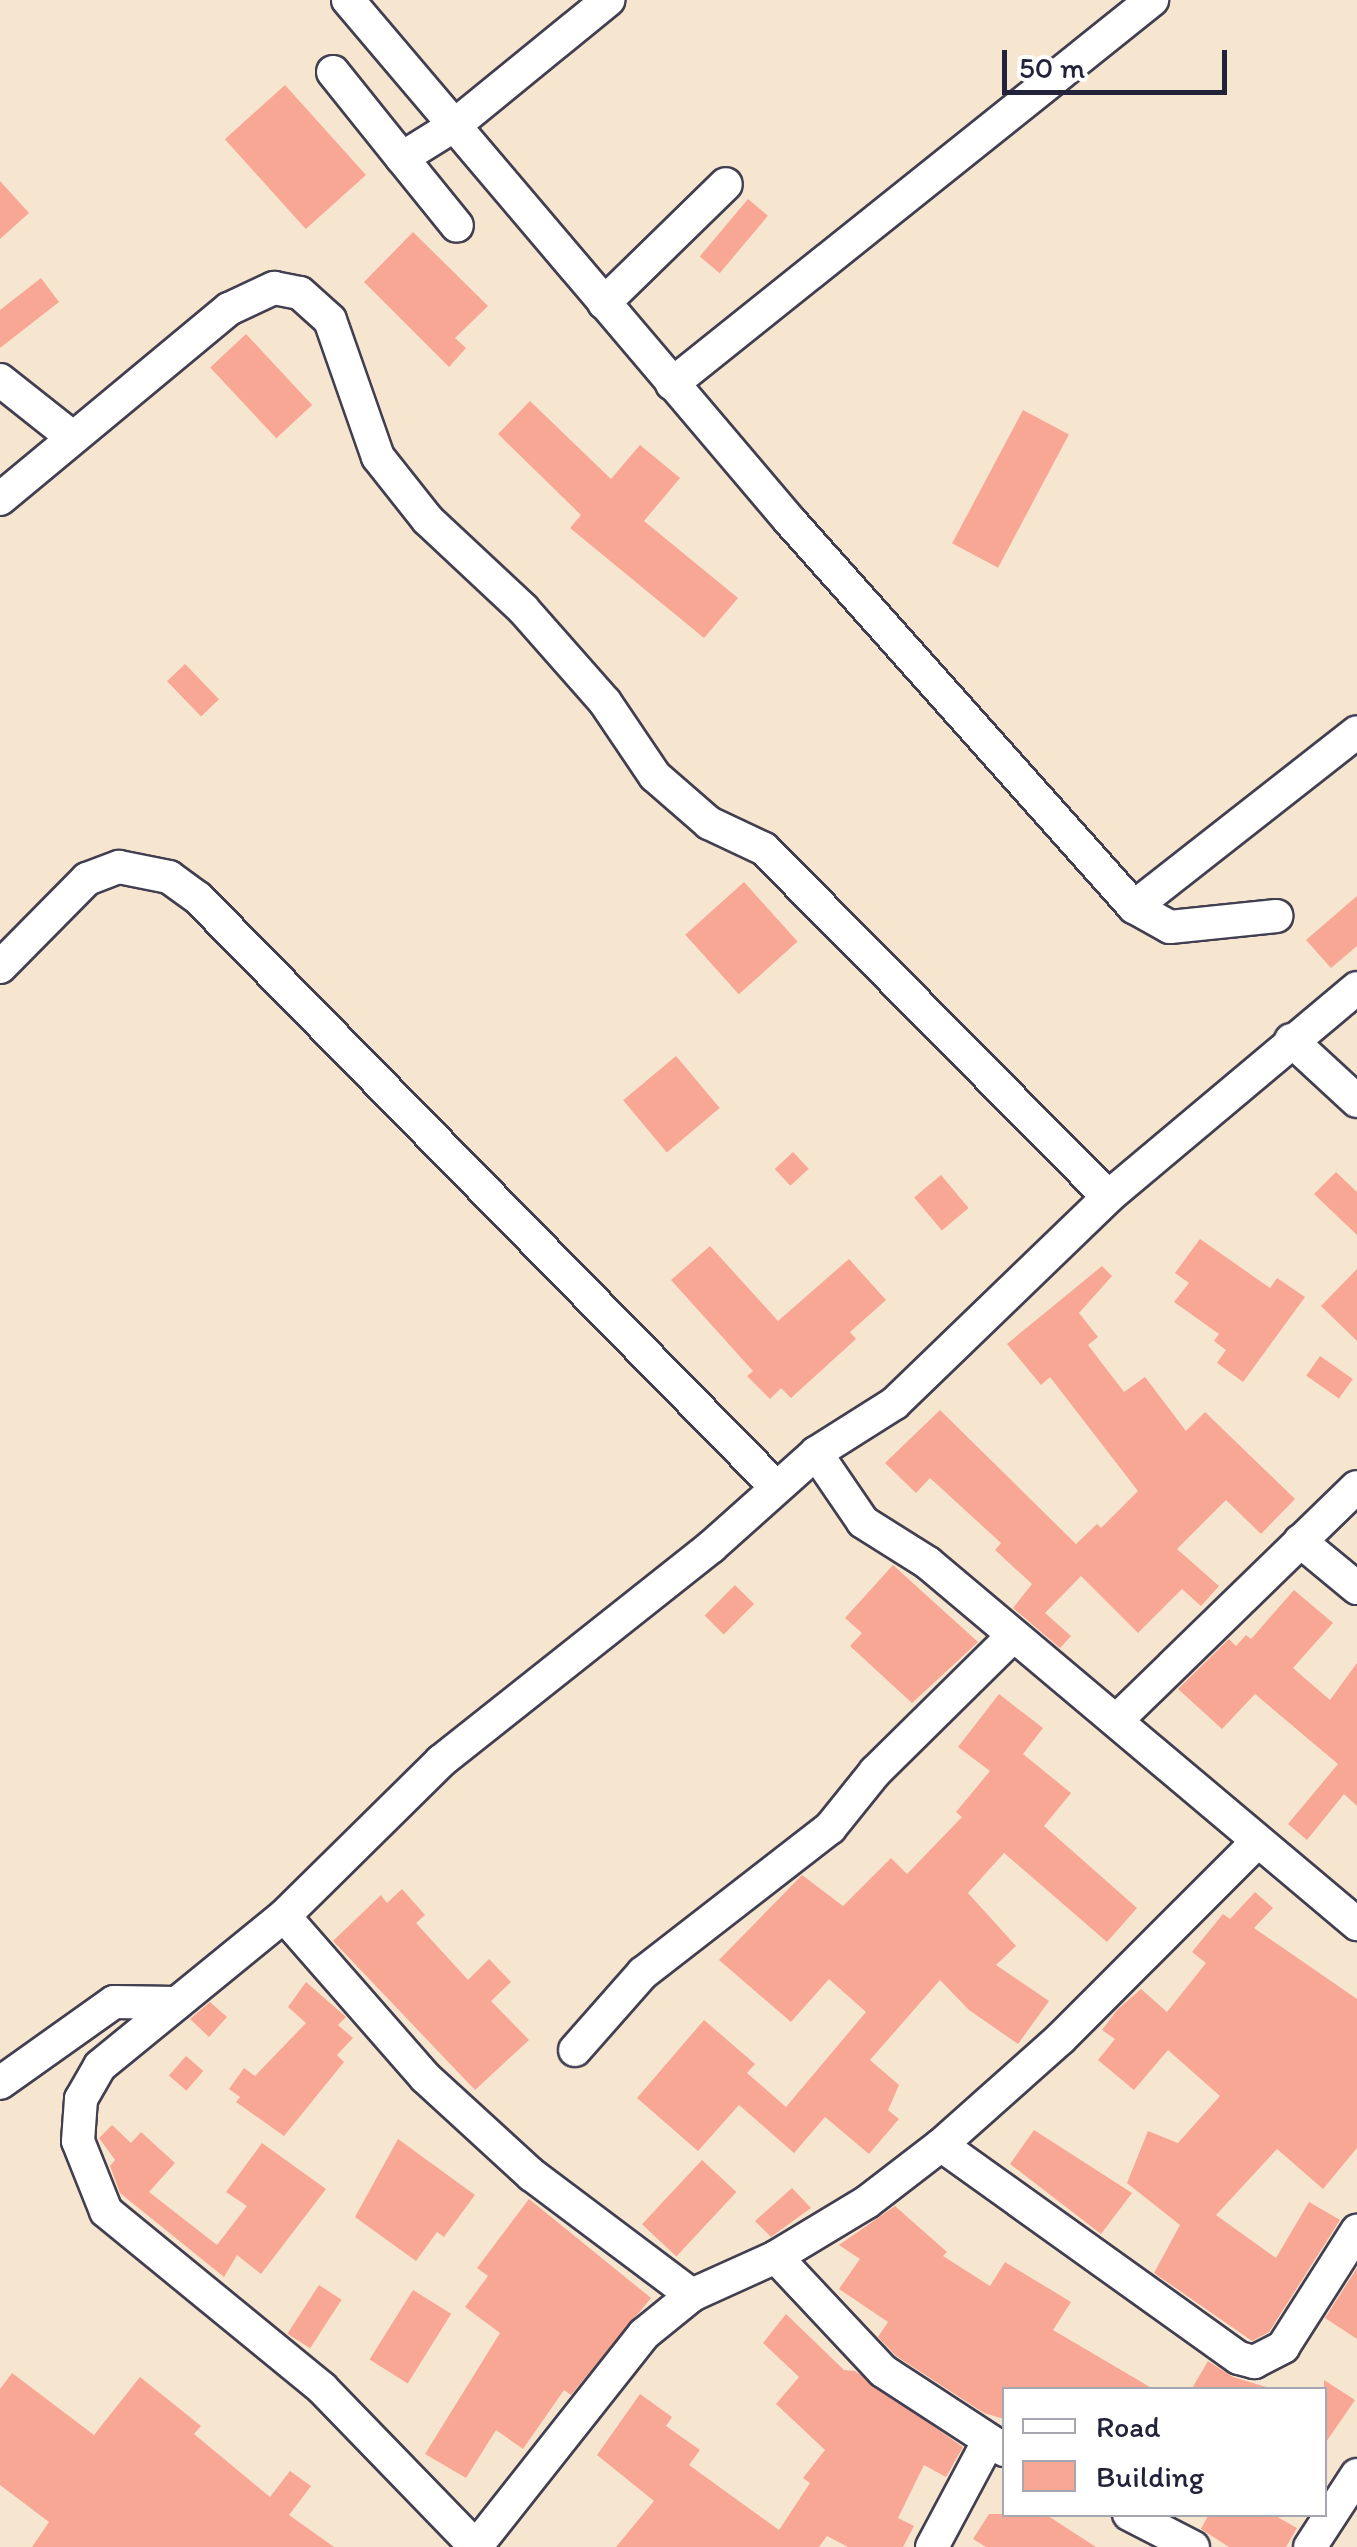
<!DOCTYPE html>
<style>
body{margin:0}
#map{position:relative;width:1357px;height:2547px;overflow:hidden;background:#f7e6cf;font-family:Itim,sans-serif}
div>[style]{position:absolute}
.building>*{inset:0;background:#f8a795;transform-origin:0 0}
.roads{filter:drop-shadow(2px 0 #423f51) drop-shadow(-2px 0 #423f51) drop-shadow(0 2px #423f51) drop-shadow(0 -2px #423f51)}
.minor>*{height:32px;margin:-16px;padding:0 16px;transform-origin:16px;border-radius:16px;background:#fff}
span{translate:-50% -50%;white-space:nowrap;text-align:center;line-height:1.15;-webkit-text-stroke:9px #fff;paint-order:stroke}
.legend{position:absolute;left:1002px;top:2387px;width:325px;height:130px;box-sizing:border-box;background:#fff;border:2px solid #a7a7b1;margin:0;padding:12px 18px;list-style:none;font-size:30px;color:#22223b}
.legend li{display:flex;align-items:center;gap:20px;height:50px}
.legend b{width:50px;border:2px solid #a7a7b1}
.scale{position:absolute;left:1002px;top:50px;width:225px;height:45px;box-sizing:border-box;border:5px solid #22223b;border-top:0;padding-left:12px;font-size:30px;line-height:35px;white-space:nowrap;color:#22223b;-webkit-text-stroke:8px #fff;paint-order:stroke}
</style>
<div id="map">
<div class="building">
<div style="left:285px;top:85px;width:121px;height:81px;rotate:48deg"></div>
<div style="clip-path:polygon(0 181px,29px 213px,0 239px)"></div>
<div style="left:748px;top:199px;width:26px;height:75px;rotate:40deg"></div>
<div style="clip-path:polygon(413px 232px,488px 306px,455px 338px,466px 348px,449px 367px,364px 282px)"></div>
<div style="clip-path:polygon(41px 278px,59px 302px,0 348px,0 310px)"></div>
<div style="left:246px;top:334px;width:97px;height:49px;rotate:47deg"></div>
<div style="clip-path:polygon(530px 401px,611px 479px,640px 445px,680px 478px,644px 521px,738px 598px,704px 638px,570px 528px,581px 515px,498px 434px)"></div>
<div style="left:1023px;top:410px;width:52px;height:151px;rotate:28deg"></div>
<div style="left:185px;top:664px;width:49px;height:25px;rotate:46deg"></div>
<div style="left:744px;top:882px;width:80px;height:79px;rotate:48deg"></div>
<div style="clip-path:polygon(1357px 896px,1357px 946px,1331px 968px,1306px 940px)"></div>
<div style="left:676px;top:1056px;width:68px;height:69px;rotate:50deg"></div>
<div style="left:793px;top:1152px;width:23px;height:25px;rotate:47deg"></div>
<div style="clip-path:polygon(1336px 1172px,1357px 1192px,1357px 1235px,1314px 1194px)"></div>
<div style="left:941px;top:1175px;width:43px;height:35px;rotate:50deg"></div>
<div style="clip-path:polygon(1200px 1239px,1270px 1288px,1277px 1278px,1305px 1297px,1243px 1382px,1217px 1363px,1226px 1350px,1214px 1341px,1219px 1334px,1174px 1302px,1189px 1283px,1175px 1273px)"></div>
<div style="clip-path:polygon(710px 1246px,778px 1321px,849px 1259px,886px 1300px,850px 1332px,856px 1339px,791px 1398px,781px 1388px,770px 1399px,747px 1376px,753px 1371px,671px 1280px)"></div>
<div style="clip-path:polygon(1102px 1266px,1112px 1276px,1079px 1313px,1098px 1337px,1088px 1345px,1124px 1392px,1145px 1377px,1186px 1431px,1205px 1412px,1295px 1499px,1261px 1534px,1226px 1500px,1177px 1549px,1219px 1586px,1201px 1606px,1182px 1589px,1138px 1633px,1081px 1576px,1045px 1613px,1071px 1636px,1060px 1648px,1013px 1608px,1032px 1584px,995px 1550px,1001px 1543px,930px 1478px,916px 1493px,885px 1463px,940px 1410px,1076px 1544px,1097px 1524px,1101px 1528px,1138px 1491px,1050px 1377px,1041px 1385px,1007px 1344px)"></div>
<div style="clip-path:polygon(1357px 1269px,1357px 1341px,1321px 1306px)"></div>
<div style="left:1320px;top:1356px;width:40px;height:24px;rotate:35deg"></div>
<div style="clip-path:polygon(893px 1565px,978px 1642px,912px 1703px,850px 1646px,862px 1633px,845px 1618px)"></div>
<div style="left:735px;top:1585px;width:27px;height:43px;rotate:45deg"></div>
<div style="clip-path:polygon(1294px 1590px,1333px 1623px,1293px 1668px,1330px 1700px,1357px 1663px,1357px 1806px,1344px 1794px,1307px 1840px,1288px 1824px,1338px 1764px,1255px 1694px,1222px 1729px,1178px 1689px,1229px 1639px,1236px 1646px,1246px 1635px,1251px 1639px)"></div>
<div style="clip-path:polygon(999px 1694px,1043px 1728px,1023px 1754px,1071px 1793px,1044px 1826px,1137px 1908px,1107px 1942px,1004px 1853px,968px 1893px,1016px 1946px,996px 1965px,1049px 2001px,1018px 2044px,969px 2010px,940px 1980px,870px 2060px,899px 2085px,888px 2110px,899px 2119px,869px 2154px,825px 2117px,794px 2153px,739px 2105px,698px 2151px,637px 2098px,704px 2020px,755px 2064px,747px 2073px,786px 2107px,866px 2012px,829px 1979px,791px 2022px,719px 1960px,802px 1875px,843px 1906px,891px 1858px,907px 1874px,962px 1817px,956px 1812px,990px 1771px,958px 1747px)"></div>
<div style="clip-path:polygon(402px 1889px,425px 1915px,416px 1923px,468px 1980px,489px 1959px,511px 1982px,491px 2001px,529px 2040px,475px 2090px,333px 1941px,381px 1895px,387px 1903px)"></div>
<div style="clip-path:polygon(1255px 1892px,1273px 1908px,1254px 1928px,1357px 1999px,1357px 2148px,1323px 2189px,1277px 2149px,1216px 2215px,1276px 2258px,1309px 2202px,1340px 2220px,1269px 2332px,1252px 2341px,1154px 2273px,1180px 2225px,1127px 2183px,1148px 2131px,1178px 2143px,1220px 2096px,1168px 2050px,1134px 2090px,1098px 2060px,1115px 2039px,1102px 2030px,1118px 2009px,1141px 1989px,1167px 2012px,1206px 1963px,1192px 1952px,1223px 1914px,1230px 1919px)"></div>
<div style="clip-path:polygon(306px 1982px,346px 2017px,338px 2025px,353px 2038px,337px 2055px,344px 2062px,284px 2136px,236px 2102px,240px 2097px,229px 2089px,244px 2068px,255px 2076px,306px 2023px,288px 2007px)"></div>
<div style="clip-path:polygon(210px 2002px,227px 2017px,209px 2037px,190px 2019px)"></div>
<div style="left:186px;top:2056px;width:23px;height:26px;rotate:41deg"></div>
<div style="clip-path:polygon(112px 2125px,131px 2143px,141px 2132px,175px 2163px,149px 2192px,217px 2245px,247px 2206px,226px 2192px,262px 2143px,326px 2189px,261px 2274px,237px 2255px,224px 2277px,120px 2193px,110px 2166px,115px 2160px,99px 2138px)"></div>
<div style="clip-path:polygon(1034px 2130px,1132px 2193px,1101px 2234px,1010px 2164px)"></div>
<div style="clip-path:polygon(398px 2139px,475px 2195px,444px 2237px,437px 2232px,416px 2261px,355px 2217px)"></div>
<div style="left:702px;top:2160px;width:47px;height:88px;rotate:43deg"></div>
<div style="clip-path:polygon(792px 2188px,811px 2208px,771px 2237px,755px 2221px)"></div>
<div style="clip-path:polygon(529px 2199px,651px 2298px,571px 2395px,564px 2390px,523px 2449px,496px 2430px,466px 2478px,425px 2454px,500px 2333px,465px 2307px,488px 2276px,477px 2268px)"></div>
<div style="clip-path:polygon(895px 2206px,947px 2252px,943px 2256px,990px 2286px,1005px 2262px,1071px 2302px,1053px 2330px,1155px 2390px,1004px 2390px,1004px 2419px,984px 2413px,896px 2356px,878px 2337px,888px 2322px,839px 2289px,860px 2259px,839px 2245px)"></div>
<div style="clip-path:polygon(1357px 2268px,1357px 2339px,1325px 2318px)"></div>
<div style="left:319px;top:2285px;width:27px;height:58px;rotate:33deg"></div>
<div style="left:413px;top:2290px;width:45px;height:82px;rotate:32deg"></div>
<div style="clip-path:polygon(786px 2314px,844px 2370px,855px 2371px,963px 2447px,946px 2477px,924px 2465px,898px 2518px,914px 2526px,903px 2547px,848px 2547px,827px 2536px,819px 2547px,616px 2547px,654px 2501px,597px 2455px,640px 2394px,672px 2417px,666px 2426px,700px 2450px,689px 2465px,779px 2530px,810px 2483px,803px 2478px,825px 2450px,776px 2404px,799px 2377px,763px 2343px)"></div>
<div style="clip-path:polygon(1208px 2361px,1233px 2377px,1276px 2390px,1191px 2390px)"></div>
<div style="clip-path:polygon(12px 2373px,94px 2435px,140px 2377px,201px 2426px,194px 2434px,270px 2497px,290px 2471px,311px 2486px,289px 2515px,334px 2547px,32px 2547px,49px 2522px,0 2485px,0 2389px)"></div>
<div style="clip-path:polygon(1324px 2380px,1355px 2400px,1324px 2445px)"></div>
<div style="clip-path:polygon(989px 2514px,1045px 2514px,1096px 2547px,986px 2547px,973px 2539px)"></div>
<div style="clip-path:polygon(1209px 2514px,1272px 2514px,1297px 2528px,1286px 2547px,1229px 2547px,1201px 2529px)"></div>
</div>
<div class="roads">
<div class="minor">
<div style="left:348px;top:0;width:683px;rotate:49.69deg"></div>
<div style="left:790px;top:521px;width:517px;rotate:48.29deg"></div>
<div style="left:1134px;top:907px;width:41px;rotate:29.1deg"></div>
<div style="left:1170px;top:927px;width:107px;rotate:-5.9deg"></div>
<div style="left:333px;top:72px;width:110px;rotate:51.3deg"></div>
<div style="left:402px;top:158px;width:62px;rotate:-31.9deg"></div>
<div style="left:455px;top:125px;width:198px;rotate:-39.2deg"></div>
<div style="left:402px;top:158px;width:87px;rotate:51deg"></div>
<div style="left:604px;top:303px;width:170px;rotate:-44.3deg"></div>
<div style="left:0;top:380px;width:92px;rotate:38.4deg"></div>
<div style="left:672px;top:384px;width:615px;rotate:-38.66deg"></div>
<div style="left:0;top:499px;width:298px;rotate:-39.7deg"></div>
<div style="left:229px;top:309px;width:50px;rotate:-25deg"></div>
<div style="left:274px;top:288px;width:26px;rotate:11deg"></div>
<div style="left:300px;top:293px;width:40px;rotate:42deg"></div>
<div style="left:330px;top:320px;width:145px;rotate:70.7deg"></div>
<div style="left:378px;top:457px;width:80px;rotate:51.6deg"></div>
<div style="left:428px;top:520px;width:130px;rotate:43.1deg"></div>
<div style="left:523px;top:609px;width:124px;rotate:48.6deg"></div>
<div style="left:605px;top:702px;width:89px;rotate:56deg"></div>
<div style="left:655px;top:776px;width:72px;rotate:41deg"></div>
<div style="left:709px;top:823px;width:61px;rotate:25.3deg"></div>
<div style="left:764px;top:849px;width:489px;rotate:45.3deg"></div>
<div style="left:1134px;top:907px;width:283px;rotate:-38.1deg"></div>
<div style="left:0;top:967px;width:124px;rotate:-45.3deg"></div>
<div style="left:87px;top:879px;width:34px;rotate:-21deg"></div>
<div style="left:119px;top:867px;width:51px;rotate:11.3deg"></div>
<div style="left:169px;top:877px;width:36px;rotate:36deg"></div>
<div style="left:198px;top:898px;width:825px;rotate:45.54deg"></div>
<div style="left:1291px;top:1040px;width:90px;rotate:42.7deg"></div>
<div style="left:816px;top:1453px;width:83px;rotate:55.7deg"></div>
<div style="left:863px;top:1522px;width:77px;rotate:32.2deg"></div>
<div style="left:928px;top:1563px;width:561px;rotate:40.08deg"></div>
<div style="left:1300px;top:1541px;width:74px;rotate:39.5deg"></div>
<div style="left:1117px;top:1720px;width:334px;rotate:-44.2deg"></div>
<div style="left:1256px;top:1843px;width:277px;rotate:135deg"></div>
<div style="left:1060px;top:2039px;width:159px;rotate:138.3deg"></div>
<div style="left:941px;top:2145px;width:93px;rotate:142.4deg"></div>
<div style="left:867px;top:2202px;width:106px;rotate:148.9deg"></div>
<div style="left:776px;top:2257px;width:92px;rotate:155.7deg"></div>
<div style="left:692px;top:2295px;width:62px;rotate:140.9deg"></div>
<div style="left:644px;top:2334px;width:271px;rotate:128.3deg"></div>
<div style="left:476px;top:2547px;width:221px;rotate:-134.1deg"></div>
<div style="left:322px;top:2388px;width:279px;rotate:-140.7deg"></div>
<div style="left:106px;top:2211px;width:75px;rotate:-111.8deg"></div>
<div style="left:78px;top:2141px;width:42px;rotate:-85.9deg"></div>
<div style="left:81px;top:2099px;width:38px;rotate:-60deg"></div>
<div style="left:100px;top:2066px;width:237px;rotate:-39.2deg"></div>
<div style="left:284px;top:1916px;width:221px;rotate:-44.6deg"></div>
<div style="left:441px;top:1761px;width:345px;rotate:-38.4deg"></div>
<div style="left:711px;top:1547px;width:141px;rotate:-41.8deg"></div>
<div style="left:816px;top:1453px;width:93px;rotate:-32.3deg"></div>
<div style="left:895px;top:1403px;width:296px;rotate:-44deg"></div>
<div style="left:1108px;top:1197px;width:325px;rotate:-40deg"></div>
<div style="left:284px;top:1916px;width:215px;rotate:48.8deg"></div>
<div style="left:426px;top:2078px;width:144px;rotate:42.5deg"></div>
<div style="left:532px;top:2175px;width:200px;rotate:36.9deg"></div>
<div style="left:575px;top:2050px;width:103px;rotate:-48.6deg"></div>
<div style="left:643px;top:1973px;width:237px;rotate:-37.8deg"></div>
<div style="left:830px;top:1828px;width:72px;rotate:-51.2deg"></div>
<div style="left:875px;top:1772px;width:191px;rotate:-44.6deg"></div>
<div style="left:0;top:2083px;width:140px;rotate:-35.4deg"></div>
<div style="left:114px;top:2002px;width:63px;rotate:0.9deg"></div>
<div style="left:941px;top:2145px;width:366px;rotate:35.6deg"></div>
<div style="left:1239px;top:2358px;width:16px;rotate:15deg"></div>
<div style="left:1254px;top:2362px;width:33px;rotate:-27deg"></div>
<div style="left:1283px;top:2347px;width:138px;rotate:-57.5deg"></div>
<div style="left:776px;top:2257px;width:156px;rotate:46.8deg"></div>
<div style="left:883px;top:2371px;width:145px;rotate:33.1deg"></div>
<div style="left:1129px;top:2514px;width:72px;rotate:27.3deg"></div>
<div style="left:932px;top:2547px;width:119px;rotate:-61.9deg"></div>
<div style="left:1310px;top:2547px;width:86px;rotate:-56.9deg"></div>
</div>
</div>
<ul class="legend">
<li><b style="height:12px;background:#fff"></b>Road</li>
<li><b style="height:28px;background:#f8a795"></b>Building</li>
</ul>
<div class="scale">50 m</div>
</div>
